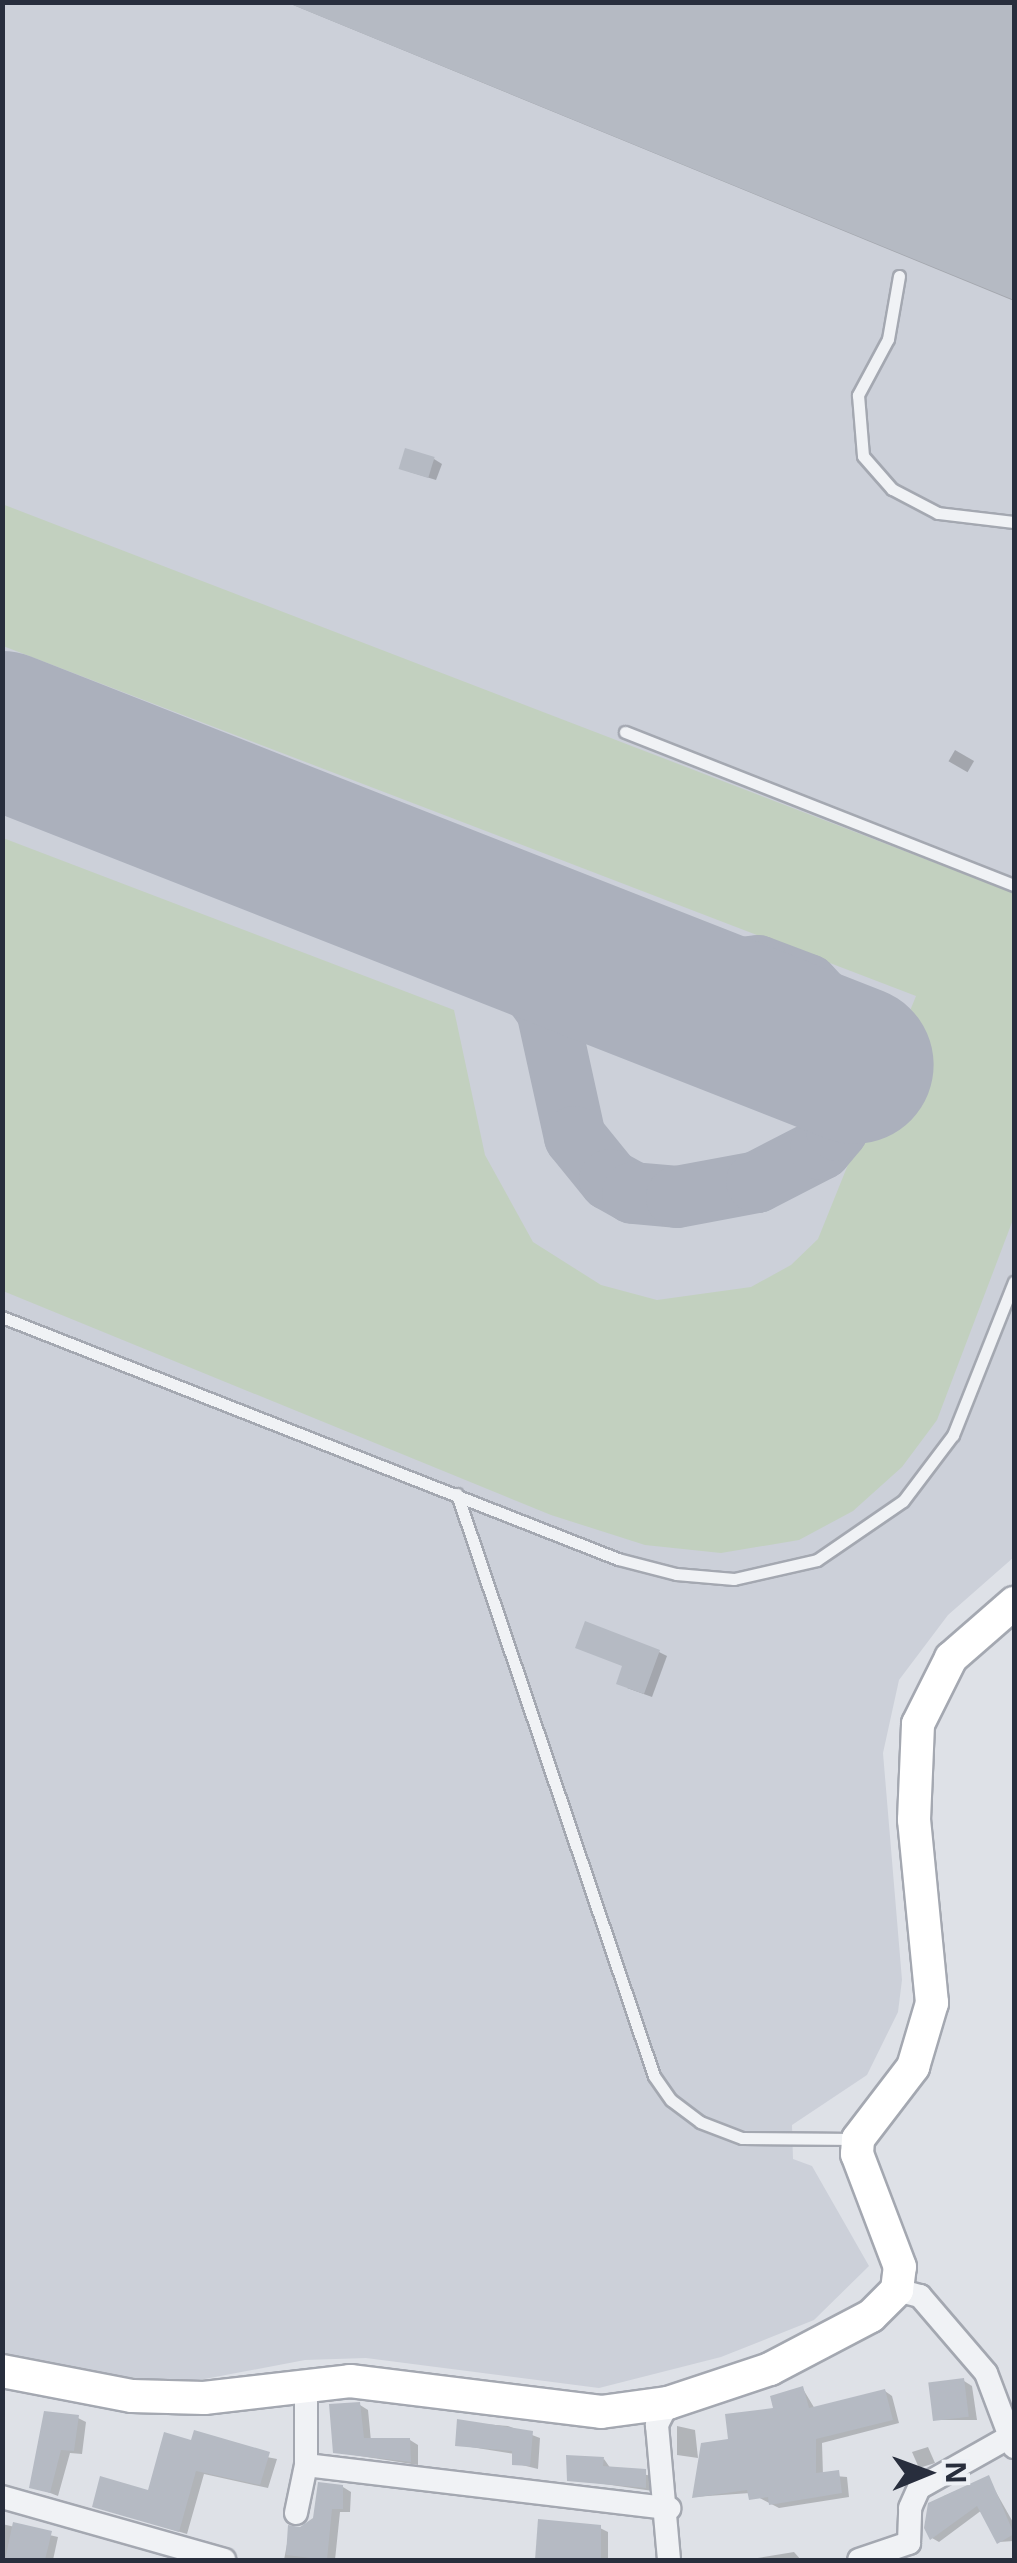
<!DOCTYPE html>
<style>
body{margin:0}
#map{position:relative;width:1017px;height:2563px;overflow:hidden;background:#dee1e7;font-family:"Noto Sans",sans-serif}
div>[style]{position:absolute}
.built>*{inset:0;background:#ccd0d9}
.green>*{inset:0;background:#c2d0bf}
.shadow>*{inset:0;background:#0003;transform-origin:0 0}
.taxiway>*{height:62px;margin:-31px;padding:0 31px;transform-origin:31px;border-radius:31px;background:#abb0bc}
.runway>*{height:158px;margin:-79px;padding:0 79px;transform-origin:79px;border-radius:79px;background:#abb0bc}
.building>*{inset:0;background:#b5bac3;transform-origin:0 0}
.roads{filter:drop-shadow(2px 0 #a4a8b1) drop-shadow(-2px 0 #a4a8b1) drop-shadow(0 2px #a4a8b1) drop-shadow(0 -2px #a4a8b1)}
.lane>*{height:11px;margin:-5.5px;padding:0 5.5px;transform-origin:5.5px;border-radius:5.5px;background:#f0f2f5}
.street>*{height:22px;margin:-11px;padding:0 11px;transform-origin:11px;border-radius:11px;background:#f0f2f5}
.secondary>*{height:32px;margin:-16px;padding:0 16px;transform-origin:16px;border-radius:16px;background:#fff}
span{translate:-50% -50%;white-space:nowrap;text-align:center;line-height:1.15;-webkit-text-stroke:9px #edf0f5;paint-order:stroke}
.frame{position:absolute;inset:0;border:5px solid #282e3d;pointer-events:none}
.north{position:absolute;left:877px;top:2423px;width:100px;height:100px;-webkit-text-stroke:8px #edf0f5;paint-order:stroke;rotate:89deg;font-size:28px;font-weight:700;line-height:40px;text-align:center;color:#282e3d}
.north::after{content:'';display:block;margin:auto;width:35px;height:45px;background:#282e3d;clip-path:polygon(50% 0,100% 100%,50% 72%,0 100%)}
</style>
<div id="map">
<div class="built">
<div style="clip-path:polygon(2px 3px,1014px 3px,1014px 1557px,948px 1615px,899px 1680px,883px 1753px,902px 1980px,898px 2012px,867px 2075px,792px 2125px,793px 2159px,812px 2166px,869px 2266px,814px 2320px,721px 2357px,599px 2388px,366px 2358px,305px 2360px,178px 2384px,3px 2359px)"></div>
</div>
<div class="green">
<div style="clip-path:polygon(2px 504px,1014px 893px,1014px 1217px,937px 1420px,902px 1467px,853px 1511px,799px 1540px,721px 1553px,645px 1545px,551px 1515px,3px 1291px,3px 838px,454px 1010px,485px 1155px,533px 1242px,601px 1285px,657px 1300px,751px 1287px,791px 1265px,818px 1239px,916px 996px,3px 646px)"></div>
</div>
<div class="shadow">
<div style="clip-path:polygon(286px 2px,1014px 2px,1014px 301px)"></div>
<div style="clip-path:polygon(434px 459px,442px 464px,436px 480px,410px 472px)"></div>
<div style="left:955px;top:750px;width:22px;height:13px;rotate:30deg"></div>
<div style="clip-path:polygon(659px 1652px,667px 1656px,652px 1697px,627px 1688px)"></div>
<div style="clip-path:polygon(964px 2381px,972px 2386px,977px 2420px,936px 2420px)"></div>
<div style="clip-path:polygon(803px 2389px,815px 2409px,885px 2391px,892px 2396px,899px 2423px,822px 2443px,823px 2475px,847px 2477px,849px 2497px,779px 2508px,750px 2493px,694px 2497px,731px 2441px)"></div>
<div style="clip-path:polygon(360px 2405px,368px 2410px,371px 2441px,410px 2440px,418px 2445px,418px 2465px,335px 2452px)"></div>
<div style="clip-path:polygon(78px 2418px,86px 2422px,82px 2454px,70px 2453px,58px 2496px,32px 2486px)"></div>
<div style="clip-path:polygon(459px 2422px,508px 2426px,540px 2438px,538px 2469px,514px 2463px,515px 2454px,458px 2445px)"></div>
<div style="clip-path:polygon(677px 2426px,695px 2430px,698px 2458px,677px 2455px)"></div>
<div style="clip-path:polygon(193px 2443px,277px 2459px,268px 2488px,204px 2474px,187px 2534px,94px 2506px,149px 2493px)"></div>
<div style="clip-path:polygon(928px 2447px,935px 2463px,919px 2468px,912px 2452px)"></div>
<div style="clip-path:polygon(604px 2459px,611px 2469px,653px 2476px,653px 2491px,569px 2479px)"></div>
<div style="clip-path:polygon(988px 2478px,1014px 2524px,1014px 2541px,999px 2542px,982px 2510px,939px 2542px,932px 2538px,928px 2512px,944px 2496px)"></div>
<div style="clip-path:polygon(343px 2487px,351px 2492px,350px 2512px,340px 2512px,335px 2560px,284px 2560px,290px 2528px,300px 2530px,315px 2519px)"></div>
<div style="clip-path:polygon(540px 2522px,600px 2528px,608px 2532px,608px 2558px,635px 2560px,538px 2560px)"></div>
<div style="clip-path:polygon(2px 2524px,58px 2537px,53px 2560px,2px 2560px)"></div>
<div style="clip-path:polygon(794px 2552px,801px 2560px,745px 2560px)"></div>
</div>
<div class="taxiway">
<div style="left:483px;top:922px;width:109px;rotate:54deg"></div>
<div style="left:547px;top:1010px;width:130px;rotate:77.6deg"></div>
<div style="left:575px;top:1137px;width:55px;rotate:50.9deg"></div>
<div style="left:610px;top:1180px;width:26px;rotate:29deg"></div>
<div style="left:633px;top:1193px;width:44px;rotate:5.2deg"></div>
<div style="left:677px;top:1197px;width:81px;rotate:-10.6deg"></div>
<div style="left:757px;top:1182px;width:72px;rotate:-27.3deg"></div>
<div style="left:821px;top:1149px;width:25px;rotate:-50deg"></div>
<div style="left:837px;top:1130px;width:28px;rotate:-63deg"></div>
<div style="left:850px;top:1105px;width:40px;rotate:-82.9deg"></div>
<div style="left:855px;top:1065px;width:51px;rotate:-109.5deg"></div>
<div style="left:838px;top:1017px;width:44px;rotate:-133.2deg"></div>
<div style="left:808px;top:985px;width:53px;rotate:-159.2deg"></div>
<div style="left:758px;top:966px;width:84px;rotate:173.1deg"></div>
<div style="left:675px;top:976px;width:70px;rotate:-174.3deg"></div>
</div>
<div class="runway">
<div style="left:2px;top:730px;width:916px;rotate:21.44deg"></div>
</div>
<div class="building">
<div style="clip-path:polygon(289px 2px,1014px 2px,1014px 300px,288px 3px)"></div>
<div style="left:405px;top:448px;width:31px;height:22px;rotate:17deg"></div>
<div style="clip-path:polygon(585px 1621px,660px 1650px,644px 1694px,616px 1684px,622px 1666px,575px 1648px)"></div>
<div style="left:964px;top:2378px;width:39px;height:36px;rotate:83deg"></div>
<div style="clip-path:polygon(803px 2386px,809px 2408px,885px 2389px,893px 2420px,816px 2439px,816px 2473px,839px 2470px,842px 2493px,769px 2505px,768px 2497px,749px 2500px,747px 2490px,692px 2498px,701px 2443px,728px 2439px,725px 2414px,773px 2408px,770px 2396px)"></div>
<div style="clip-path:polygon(360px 2402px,364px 2438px,410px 2438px,411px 2462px,333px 2453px,329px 2404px)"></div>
<div style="clip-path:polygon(44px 2411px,79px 2415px,74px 2451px,61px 2450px,50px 2493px,29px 2488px)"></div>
<div style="clip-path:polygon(457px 2419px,533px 2431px,530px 2466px,512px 2465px,512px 2451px,455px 2446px)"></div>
<div style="clip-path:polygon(194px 2430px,270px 2452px,260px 2485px,196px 2471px,179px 2532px,92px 2507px,100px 2476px,148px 2490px,164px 2432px,191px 2440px)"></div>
<div style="clip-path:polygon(566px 2455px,604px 2457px,603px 2466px,646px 2469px,646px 2488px,567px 2481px)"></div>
<div style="clip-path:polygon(989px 2475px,1014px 2534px,997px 2544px,977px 2506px,930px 2540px,924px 2528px,928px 2503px)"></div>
<div style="clip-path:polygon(318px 2482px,343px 2485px,343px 2509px,332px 2509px,327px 2560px,286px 2555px,288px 2525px,300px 2527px,313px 2518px)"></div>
<div style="clip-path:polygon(538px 2519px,601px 2525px,601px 2560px,535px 2560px)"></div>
<div style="clip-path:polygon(13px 2522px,52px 2531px,45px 2560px,5px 2560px)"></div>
</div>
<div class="roads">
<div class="lane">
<div style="left:899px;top:276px;width:64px;rotate:99.9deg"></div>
<div style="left:888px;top:339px;width:64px;rotate:118.2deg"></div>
<div style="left:858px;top:395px;width:61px;rotate:85.3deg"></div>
<div style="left:863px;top:456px;width:44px;rotate:48.7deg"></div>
<div style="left:892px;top:489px;width:52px;rotate:27.6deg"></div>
<div style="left:938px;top:513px;width:77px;rotate:6.8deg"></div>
<div style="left:625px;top:732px;width:418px;rotate:21.5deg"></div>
<div style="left:2px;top:1317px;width:662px;rotate:21.45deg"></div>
<div style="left:618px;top:1559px;width:60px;rotate:14.5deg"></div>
<div style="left:676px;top:1574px;width:58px;rotate:4.9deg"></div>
<div style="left:734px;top:1579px;width:85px;rotate:-12.9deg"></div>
<div style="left:817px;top:1560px;width:104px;rotate:-34.5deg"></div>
<div style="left:903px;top:1501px;width:83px;rotate:-52.9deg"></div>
<div style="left:953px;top:1435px;width:165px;rotate:-68.3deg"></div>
<div style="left:457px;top:1494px;width:614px;rotate:71.3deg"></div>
<div style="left:654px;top:2076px;width:29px;rotate:55deg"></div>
<div style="left:671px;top:2100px;width:36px;rotate:37deg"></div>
<div style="left:700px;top:2122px;width:45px;rotate:20.9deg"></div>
<div style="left:742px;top:2138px;width:114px;rotate:0.5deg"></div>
</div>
<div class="street">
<div style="left:897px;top:2290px;width:24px;rotate:15deg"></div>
<div style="left:920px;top:2296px;width:101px;rotate:49.4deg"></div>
<div style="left:986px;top:2373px;width:79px;rotate:69.3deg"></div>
<div style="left:668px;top:2403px;width:25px;rotate:117deg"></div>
<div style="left:657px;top:2425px;width:136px;rotate:84.9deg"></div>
<div style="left:306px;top:2465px;width:366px;rotate:6.8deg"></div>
<div style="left:2px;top:2497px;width:231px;rotate:15.8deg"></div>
<div style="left:296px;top:2513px;width:49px;rotate:-78.2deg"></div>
<div style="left:306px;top:2465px;width:80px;rotate:-90deg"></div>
<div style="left:859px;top:2560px;width:53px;rotate:-18.8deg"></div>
<div style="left:909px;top:2543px;width:35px;rotate:-88deg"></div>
<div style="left:910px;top:2508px;width:22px;rotate:-66deg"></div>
<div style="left:919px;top:2488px;width:100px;rotate:-29.4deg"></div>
</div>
<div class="secondary">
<div style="left:2px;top:2371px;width:132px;rotate:10.9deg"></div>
<div style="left:132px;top:2396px;width:72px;rotate:1.6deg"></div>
<div style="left:204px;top:2398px;width:147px;rotate:-6.6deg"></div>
<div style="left:350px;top:2381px;width:253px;rotate:7deg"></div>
<div style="left:601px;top:2412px;width:68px;rotate:-7.7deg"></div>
<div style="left:668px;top:2403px;width:108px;rotate:-18.4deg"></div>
<div style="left:770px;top:2369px;width:114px;rotate:-27.7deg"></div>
<div style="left:871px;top:2316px;width:37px;rotate:-45deg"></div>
<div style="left:897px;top:2290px;width:23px;rotate:-83deg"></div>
<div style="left:900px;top:2267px;width:121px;rotate:-110.8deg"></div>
<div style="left:857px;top:2154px;width:15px;rotate:-86deg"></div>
<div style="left:858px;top:2139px;width:91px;rotate:-52.6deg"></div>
<div style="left:913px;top:2067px;width:67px;rotate:-73.5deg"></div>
<div style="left:932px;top:2003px;width:184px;rotate:-95.6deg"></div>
<div style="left:914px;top:1820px;width:96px;rotate:-87.6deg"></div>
<div style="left:918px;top:1724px;width:74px;rotate:-63.4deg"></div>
<div style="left:951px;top:1658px;width:84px;rotate:-41.1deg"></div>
</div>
</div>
<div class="frame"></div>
<div class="north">N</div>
</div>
